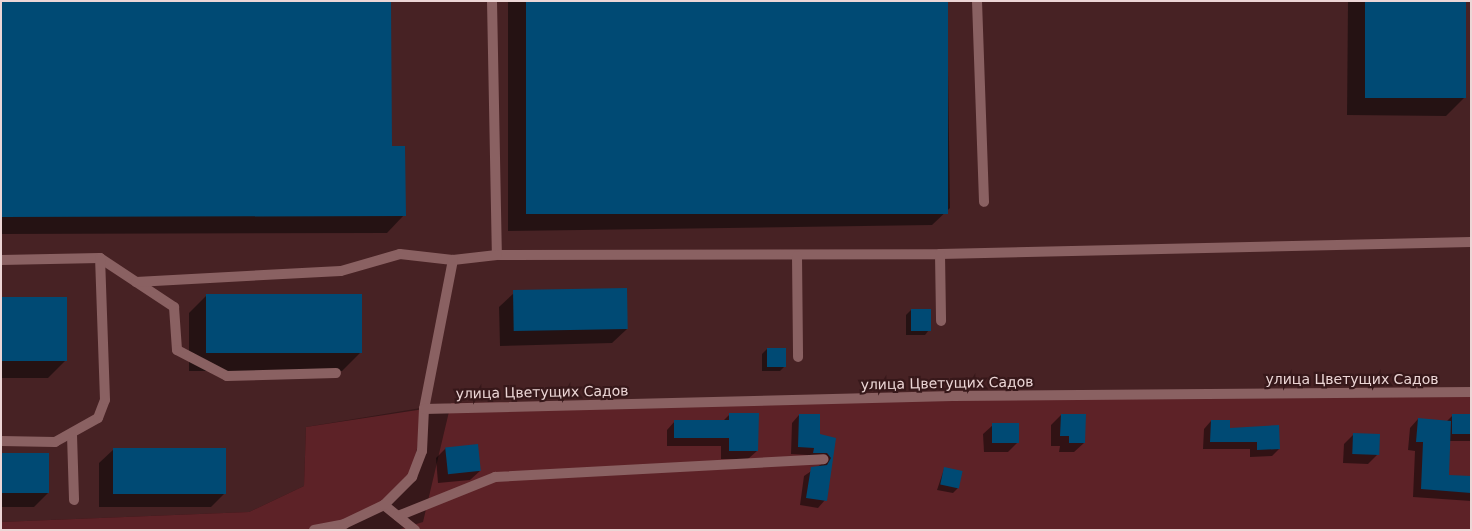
<!DOCTYPE html>
<meta charset="utf-8">
<style>
body{margin:0}
#map{position:relative;width:1472px;height:531px;overflow:hidden;background:#37181a;font-family:"DejaVu Sans",sans-serif}
div>[style]{position:absolute}
.built>*{inset:0;background:#472224}
.green>*{inset:0;background:#5d2227}
.shadow>*{inset:0;background:#0007}
.building>*{inset:0;background:#004a74;transform-origin:0 0}
.lane>*{height:10px;margin:-5px;padding:0 5px;transform-origin:5px;border-radius:5px;background:#8a6162}
.street>*{height:10px;margin:-5px;padding:0 5px;transform-origin:5px;border-radius:5px;background:#8a6162}
span{translate:-50% -50%;white-space:nowrap;text-align:center;line-height:1.15;-webkit-text-stroke:4.5px #37181a;paint-order:stroke}
.street-label{font-size:14px;color:#ecd6d6}
.frame{position:absolute;inset:0;border:2px solid #ecd6d6;pointer-events:none}
</style>
<div id="map">
<div class="built">
<div style="clip-path:polygon(1px 1px,1471px 1px,1471px 389px,451px 403px,306px 427px,304px 486px,249px 512px,1px 522px)"></div>
</div>
<div class="green">
<div style="clip-path:polygon(1471px 389px,1471px 530px,397px 530px,423px 522px,451px 403px)"></div>
<div style="clip-path:polygon(424px 409px,412px 477px,384px 505px,314px 530px,1px 530px,1px 522px,249px 512px,304px 486px,306px 427px)"></div>
</div>
<div class="shadow">
<div style="clip-path:polygon(1px 1px,404px 215px,387px 233px,1px 234px)"></div>
<div style="clip-path:polygon(508px 1px,947px 1px,950px 208px,932px 225px,508px 231px)"></div>
<div style="clip-path:polygon(1348px 1px,1465px 1px,1464px 98px,1446px 116px,1347px 115px)"></div>
<div style="clip-path:polygon(514px 293px,627px 329px,612px 343px,500px 346px,499px 307px)"></div>
<div style="clip-path:polygon(207px 295px,360px 353px,342px 371px,189px 371px,189px 313px)"></div>
<div style="clip-path:polygon(1px 299px,66px 360px,48px 378px,1px 378px)"></div>
<div style="clip-path:polygon(911px 310px,929px 330px,925px 335px,906px 335px,906px 315px)"></div>
<div style="clip-path:polygon(767px 349px,785px 366px,780px 371px,762px 371px,762px 354px)"></div>
<div style="clip-path:polygon(730px 414px,757px 451px,748px 459px,721px 459px,721px 446px,667px 446px,667px 430px,675px 421px,723px 421px)"></div>
<div style="clip-path:polygon(799px 415px,819px 435px,835px 439px,825px 500px,818px 508px,800px 505px,804px 476px,823px 463px,807px 460px,807px 455px,791px 454px,792px 423px)"></div>
<div style="clip-path:polygon(1061px 415px,1084px 443px,1074px 452px,1059px 452px,1060px 446px,1051px 446px,1051px 425px)"></div>
<div style="clip-path:polygon(1453px 415px,1471px 415px,1471px 441px,1449px 441px,1448px 477px,1471px 477px,1471px 501px,1413px 497px,1415px 451px,1408px 450px,1410px 428px,1418px 419px,1446px 422px)"></div>
<div style="clip-path:polygon(1211px 421px,1229px 429px,1279px 449px,1272px 456px,1250px 457px,1250px 449px,1203px 449px,1204px 429px)"></div>
<div style="clip-path:polygon(993px 425px,1018px 442px,1008px 452px,984px 452px,983px 434px)"></div>
<div style="clip-path:polygon(1354px 434px,1377px 455px,1368px 464px,1343px 463px,1344px 444px)"></div>
<div style="clip-path:polygon(446px 448px,480px 471px,470px 480px,438px 483px,436px 458px)"></div>
<div style="clip-path:polygon(114px 449px,225px 493px,211px 507px,99px 507px,99px 463px)"></div>
<div style="clip-path:polygon(1px 454px,48px 493px,34px 507px,1px 507px)"></div>
<div style="clip-path:polygon(944px 469px,958px 488px,953px 493px,937px 490px)"></div>
</div>
<div class="building">
<div style="clip-path:polygon(1px 1px,391px 1px,392px 146px,405px 146px,406px 216px,1px 217px)"></div>
<div style="left:526px;top:1px;width:422px;height:213px"></div>
<div style="left:1365px;top:1px;width:101px;height:97px"></div>
<div style="left:627px;top:288px;width:41px;height:114px;rotate:89deg"></div>
<div style="left:206px;top:294px;width:156px;height:59px"></div>
<div style="left:1px;top:297px;width:66px;height:64px"></div>
<div style="left:911px;top:309px;width:20px;height:22px"></div>
<div style="left:767px;top:348px;width:19px;height:19px"></div>
<div style="clip-path:polygon(729px 413px,759px 413px,758px 451px,729px 451px,729px 438px,674px 438px,674px 420px,729px 420px)"></div>
<div style="clip-path:polygon(799px 414px,820px 414px,820px 434px,836px 438px,827px 501px,806px 498px,811px 467px,827px 465px,831px 458px,827px 453px,813px 453px,814px 448px,798px 447px)"></div>
<div style="clip-path:polygon(1061px 414px,1086px 414px,1085px 443px,1069px 443px,1069px 436px,1060px 436px)"></div>
<div style="left:1452px;top:414px;width:19px;height:20px"></div>
<div style="clip-path:polygon(1418px 418px,1451px 421px,1449px 475px,1471px 476px,1471px 493px,1421px 489px,1423px 442px,1416px 442px)"></div>
<div style="clip-path:polygon(1211px 420px,1230px 420px,1230px 428px,1279px 425px,1280px 449px,1257px 450px,1257px 442px,1210px 442px)"></div>
<div style="left:992px;top:423px;width:27px;height:20px"></div>
<div style="left:1353px;top:433px;width:27px;height:21px;rotate:2deg"></div>
<div style="left:478px;top:444px;width:27px;height:33px;rotate:84deg"></div>
<div style="left:113px;top:448px;width:113px;height:46px"></div>
<div style="left:1px;top:453px;width:48px;height:40px"></div>
<div style="left:944px;top:467px;width:19px;height:18px;rotate:12deg"></div>
</div>
<div class="lane">
<div style="left:492px;top:1px;width:254px;rotate:88.9deg"></div>
<div style="left:497px;top:255px;width:443px;rotate:-0.1deg"></div>
<div style="left:940px;top:254px;width:531px;rotate:-1.29deg"></div>
<div style="left:977px;top:1px;width:201px;rotate:88deg"></div>
<div style="left:940px;top:254px;width:67px;rotate:89.1deg"></div>
<div style="left:797px;top:256px;width:101px;rotate:89.4deg"></div>
<div style="left:1px;top:260px;width:99px;rotate:-1.2deg"></div>
<div style="left:100px;top:258px;width:89px;rotate:33.5deg"></div>
<div style="left:174px;top:307px;width:43px;rotate:86deg"></div>
<div style="left:177px;top:350px;width:56px;rotate:27.5deg"></div>
<div style="left:227px;top:376px;width:109px;rotate:-1.6deg"></div>
<div style="left:136px;top:282px;width:205px;rotate:-3.1deg"></div>
<div style="left:341px;top:271px;width:61px;rotate:-16.1deg"></div>
<div style="left:400px;top:254px;width:53px;rotate:6.5deg"></div>
<div style="left:453px;top:260px;width:44px;rotate:-6.5deg"></div>
<div style="left:72px;top:435px;width:65px;rotate:88.2deg"></div>
<div style="left:1px;top:441px;width:54px;rotate:1.1deg"></div>
<div style="left:55px;top:442px;width:49px;rotate:-29.2deg"></div>
<div style="left:98px;top:418px;width:19px;rotate:-69deg"></div>
<div style="left:105px;top:400px;width:142px;rotate:-92deg"></div>
<div style="left:384px;top:505px;width:40px;rotate:39deg"></div>
<div style="left:398px;top:516px;width:105px;rotate:-21.9deg"></div>
<div style="left:495px;top:477px;width:329px;rotate:-3.1deg"></div>
<div style="left:314px;top:530px;width:31px;rotate:-11deg"></div>
<div style="left:344px;top:524px;width:44px;rotate:-25.4deg"></div>
<div style="left:384px;top:505px;width:40px;rotate:-45deg"></div>
<div style="left:412px;top:477px;width:28px;rotate:-69deg"></div>
<div style="left:422px;top:451px;width:42px;rotate:-87.3deg"></div>
<div style="left:424px;top:409px;width:152px;rotate:-79deg"></div>
</div>
<div class="street">
<div style="left:424px;top:409px;width:529px;rotate:-1.41deg"></div>
<div style="left:953px;top:396px;width:518px;rotate:-0.44deg"></div>
</div>
<div class="street-label">
<span style="left:1352px;top:379px">улица Цветущих Садов</span>
<span style="left:947px;top:383px;rotate:-1deg">улица Цветущих Садов</span>
<span style="left:542px;top:392px;rotate:-1deg">улица Цветущих Садов</span>
</div>
<div class="frame"></div>
</div>
